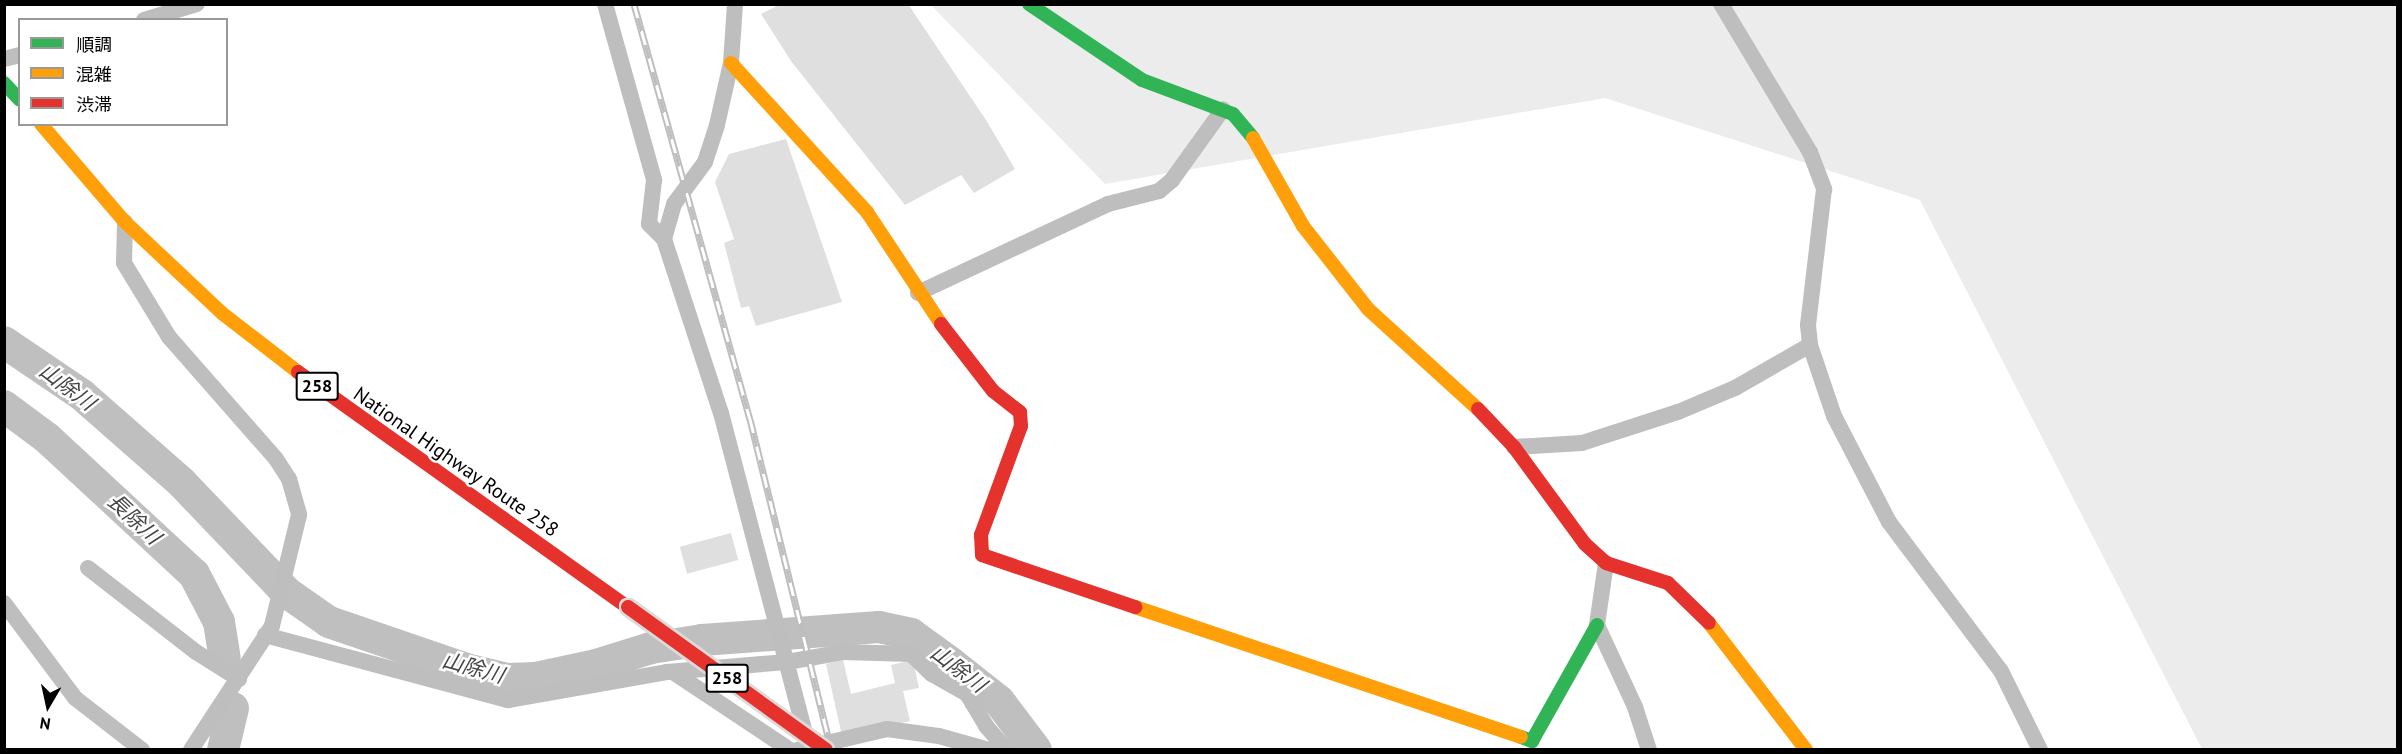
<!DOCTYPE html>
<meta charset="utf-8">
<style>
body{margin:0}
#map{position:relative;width:2402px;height:754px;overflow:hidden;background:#fff;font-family:"PT Sans","Noto Sans JP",sans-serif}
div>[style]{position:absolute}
.green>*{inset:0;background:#ececec}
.river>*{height:32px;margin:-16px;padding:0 16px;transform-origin:16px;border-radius:16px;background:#bfbfbf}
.building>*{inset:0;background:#dfdfdf;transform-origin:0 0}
.street>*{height:16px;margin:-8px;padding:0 8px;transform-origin:8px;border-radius:8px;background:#bebebe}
.fast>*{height:14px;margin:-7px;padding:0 7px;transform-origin:7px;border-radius:7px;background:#30b455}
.slow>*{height:14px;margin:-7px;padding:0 7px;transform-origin:7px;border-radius:7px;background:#ff9f0a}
.jam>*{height:14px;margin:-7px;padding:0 7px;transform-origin:7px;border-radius:7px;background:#e5322d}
.rail>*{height:7px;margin-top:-3.5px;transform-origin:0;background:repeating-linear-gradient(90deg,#fff 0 14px,#bebebe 0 28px);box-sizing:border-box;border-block:2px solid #bebebe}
.bridges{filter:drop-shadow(2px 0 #dbdbdb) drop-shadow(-2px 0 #dbdbdb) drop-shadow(0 2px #dbdbdb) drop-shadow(0 -2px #dbdbdb)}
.jam-bridge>*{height:14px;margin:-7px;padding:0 7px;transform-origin:7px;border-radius:7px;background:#e5322d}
span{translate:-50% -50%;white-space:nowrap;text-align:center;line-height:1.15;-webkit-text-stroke:5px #fff;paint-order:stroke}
.shield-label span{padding:2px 4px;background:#fff;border:2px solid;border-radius:4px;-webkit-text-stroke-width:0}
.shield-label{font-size:18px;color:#000;font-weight:700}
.street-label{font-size:20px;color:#000}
.water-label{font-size:21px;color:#444;font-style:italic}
.frame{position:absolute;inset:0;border:6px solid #000;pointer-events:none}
.legend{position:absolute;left:18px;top:18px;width:210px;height:108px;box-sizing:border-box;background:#fff;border:2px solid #999;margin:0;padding:8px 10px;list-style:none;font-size:18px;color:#000}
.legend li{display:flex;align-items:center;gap:12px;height:30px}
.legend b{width:30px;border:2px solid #999}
.north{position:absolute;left:18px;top:676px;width:60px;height:60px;-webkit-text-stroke:4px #fff;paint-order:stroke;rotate:189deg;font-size:16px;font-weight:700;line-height:24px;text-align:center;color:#000}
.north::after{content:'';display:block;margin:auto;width:21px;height:27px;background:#000;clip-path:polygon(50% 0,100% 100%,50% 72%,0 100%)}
</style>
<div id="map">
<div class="green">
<div style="clip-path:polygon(931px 5px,2397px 5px,2397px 749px,2202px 749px,1920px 200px,1605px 98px,1105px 184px)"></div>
</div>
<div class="river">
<div style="left:4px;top:342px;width:94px;rotate:34.2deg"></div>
<div style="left:82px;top:395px;width:133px;rotate:41.3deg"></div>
<div style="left:182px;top:483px;width:151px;rotate:46.3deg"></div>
<div style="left:286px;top:592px;width:52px;rotate:34.9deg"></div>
<div style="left:329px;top:622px;width:145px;rotate:18.9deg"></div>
<div style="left:466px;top:669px;width:42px;rotate:13.7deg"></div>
<div style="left:507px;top:679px;width:29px;rotate:-2deg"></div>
<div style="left:536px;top:678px;width:61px;rotate:-12.2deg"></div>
<div style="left:596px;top:665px;width:58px;rotate:-17.2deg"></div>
<div style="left:651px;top:648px;width:52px;rotate:-8.9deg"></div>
<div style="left:702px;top:640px;width:177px;rotate:-4.2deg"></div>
<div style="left:879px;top:627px;width:33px;rotate:12deg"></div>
<div style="left:911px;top:634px;width:49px;rotate:35.9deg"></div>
<div style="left:951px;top:663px;width:61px;rotate:38.4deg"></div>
<div style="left:999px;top:701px;width:61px;rotate:52.9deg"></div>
<div style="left:4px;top:406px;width:54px;rotate:36.7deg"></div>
<div style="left:47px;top:438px;width:200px;rotate:42.8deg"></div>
<div style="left:194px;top:574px;width:54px;rotate:62.5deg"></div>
<div style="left:219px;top:622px;width:36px;rotate:81deg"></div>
<div style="left:223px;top:750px;width:43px;rotate:-76.6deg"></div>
</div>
<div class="building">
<div style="clip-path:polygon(781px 4px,908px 4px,986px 120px,1015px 169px,974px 193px,961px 175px,905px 205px,791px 61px,761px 14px)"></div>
<div style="clip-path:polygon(786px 139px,842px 302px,756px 326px,749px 306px,741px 308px,724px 243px,734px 239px,715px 182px,729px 154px)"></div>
<div style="left:731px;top:533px;width:28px;height:53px;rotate:75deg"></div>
<div style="clip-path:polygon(843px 660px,851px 694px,895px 683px,891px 665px,913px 660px,919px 688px,903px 691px,910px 721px,842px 736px,826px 664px)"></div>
</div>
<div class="street">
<div style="left:605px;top:4px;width:183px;rotate:74.4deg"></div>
<div style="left:654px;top:180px;width:44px;rotate:96.5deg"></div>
<div style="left:649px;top:224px;width:21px;rotate:45deg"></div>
<div style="left:664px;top:239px;width:183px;rotate:71.9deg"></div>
<div style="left:721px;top:413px;width:332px;rotate:75.3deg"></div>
<div style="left:1721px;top:4px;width:173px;rotate:59deg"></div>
<div style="left:1810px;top:152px;width:40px;rotate:69deg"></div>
<div style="left:1824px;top:189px;width:137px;rotate:96.7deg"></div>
<div style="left:1808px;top:325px;width:20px;rotate:84deg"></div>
<div style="left:1810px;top:345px;width:75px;rotate:71.3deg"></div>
<div style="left:1834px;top:416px;width:119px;rotate:62.6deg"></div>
<div style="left:1889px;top:522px;width:186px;rotate:53.1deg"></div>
<div style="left:2001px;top:671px;width:88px;rotate:63.7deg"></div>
<div style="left:144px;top:20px;width:55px;rotate:-16.8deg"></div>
<div style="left:4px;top:59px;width:16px;rotate:-14deg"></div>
<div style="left:125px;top:222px;width:41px;rotate:91.4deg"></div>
<div style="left:124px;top:263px;width:87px;rotate:58.7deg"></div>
<div style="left:169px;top:337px;width:162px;rotate:48.7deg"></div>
<div style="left:276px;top:459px;width:24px;rotate:57deg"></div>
<div style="left:289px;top:479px;width:37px;rotate:74deg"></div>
<div style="left:299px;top:515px;width:114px;rotate:103.7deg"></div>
<div style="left:272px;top:626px;width:148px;rotate:123.2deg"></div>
<div style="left:664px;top:239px;width:36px;rotate:-74deg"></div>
<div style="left:674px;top:204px;width:52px;rotate:-53.6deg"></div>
<div style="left:705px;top:162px;width:39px;rotate:-72deg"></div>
<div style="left:717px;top:125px;width:64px;rotate:-77.3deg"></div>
<div style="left:731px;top:63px;width:59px;rotate:-86.1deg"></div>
<div style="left:918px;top:293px;width:210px;rotate:-25.1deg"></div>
<div style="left:1108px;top:204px;width:53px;rotate:-14.3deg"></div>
<div style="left:1159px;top:191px;width:17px;rotate:-40deg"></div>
<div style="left:1172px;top:180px;width:87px;rotate:-54.3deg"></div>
<div style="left:1514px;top:447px;width:68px;rotate:-3.4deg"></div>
<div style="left:1582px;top:443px;width:101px;rotate:-17.9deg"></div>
<div style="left:1678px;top:412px;width:62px;rotate:-22.8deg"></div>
<div style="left:1735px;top:388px;width:86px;rotate:-29.8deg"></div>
<div style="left:1606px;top:563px;width:63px;rotate:98.3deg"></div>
<div style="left:1597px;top:625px;width:90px;rotate:65.1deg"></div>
<div style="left:1635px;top:707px;width:45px;rotate:72deg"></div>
<div style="left:88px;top:568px;width:137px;rotate:37.9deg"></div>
<div style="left:196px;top:652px;width:51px;rotate:32.1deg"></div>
<div style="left:4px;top:603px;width:119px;rotate:53.2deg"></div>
<div style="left:75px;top:698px;width:85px;rotate:37.8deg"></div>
<div style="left:265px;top:635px;width:252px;rotate:15deg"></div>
<div style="left:508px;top:700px;width:161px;rotate:-10deg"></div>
<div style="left:667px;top:672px;width:120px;rotate:-4.8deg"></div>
<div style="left:787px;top:662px;width:57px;rotate:-10.1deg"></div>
<div style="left:843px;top:652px;width:68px;rotate:1.7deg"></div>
<div style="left:911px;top:654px;width:29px;rotate:44deg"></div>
<div style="left:932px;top:674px;width:40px;rotate:29.7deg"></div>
<div style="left:967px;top:694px;width:37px;rotate:59deg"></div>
<div style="left:986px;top:726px;width:32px;rotate:49deg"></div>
<div style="left:673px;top:672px;width:141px;rotate:33.7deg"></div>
<div style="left:797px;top:750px;width:92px;rotate:-13.1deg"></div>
<div style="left:887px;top:729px;width:52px;rotate:7.7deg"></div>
<div style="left:939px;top:736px;width:52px;rotate:15.6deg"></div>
</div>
<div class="fast">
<div style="left:1029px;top:4px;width:136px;rotate:33.9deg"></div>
<div style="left:1142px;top:80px;width:97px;rotate:20.5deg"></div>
<div style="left:1233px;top:114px;width:31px;rotate:50deg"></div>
<div style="left:4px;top:83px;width:23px;rotate:47deg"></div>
<div style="left:1521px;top:737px;width:12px;rotate:20deg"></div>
<div style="left:1532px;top:741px;width:133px;rotate:-60.7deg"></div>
</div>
<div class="slow">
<div style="left:731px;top:63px;width:202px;rotate:47.6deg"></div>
<div style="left:867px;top:212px;width:134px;rotate:56.5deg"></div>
<div style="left:41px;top:124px;width:129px;rotate:49.4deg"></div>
<div style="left:125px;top:222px;width:134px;rotate:43.2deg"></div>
<div style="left:223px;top:314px;width:95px;rotate:37.7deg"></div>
<div style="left:1253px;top:138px;width:101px;rotate:60.4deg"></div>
<div style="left:1303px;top:226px;width:105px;rotate:51.9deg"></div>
<div style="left:1368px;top:309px;width:149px;rotate:42.3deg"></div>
<div style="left:1135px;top:607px;width:407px;rotate:18.6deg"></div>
<div style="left:1709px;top:623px;width:160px;rotate:52.6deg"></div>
</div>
<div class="jam">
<div style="left:941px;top:324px;width:85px;rotate:52.2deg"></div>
<div style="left:993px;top:391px;width:34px;rotate:38deg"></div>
<div style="left:1020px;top:412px;width:14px;rotate:86deg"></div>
<div style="left:1021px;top:426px;width:116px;rotate:110.2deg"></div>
<div style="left:981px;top:535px;width:20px;rotate:87deg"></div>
<div style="left:982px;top:555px;width:162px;rotate:18.8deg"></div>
<div style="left:298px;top:372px;width:405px;rotate:35.5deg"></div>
<div style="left:1478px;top:409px;width:52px;rotate:46.5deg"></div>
<div style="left:1514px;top:447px;width:120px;rotate:53.8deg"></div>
<div style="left:1585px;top:544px;width:28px;rotate:42deg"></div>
<div style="left:1606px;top:563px;width:65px;rotate:17.9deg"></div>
<div style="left:1668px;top:583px;width:57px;rotate:44.3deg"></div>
</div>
<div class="rail">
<div style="left:634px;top:4px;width:431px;rotate:74.4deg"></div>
<div style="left:750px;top:419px;width:341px;rotate:76.2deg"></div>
</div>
<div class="bridges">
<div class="jam-bridge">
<div style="left:628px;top:607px;width:244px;rotate:35.8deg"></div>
</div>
</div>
<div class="shield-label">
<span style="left:317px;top:386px">258</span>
<span style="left:727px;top:678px">258</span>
</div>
<div class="street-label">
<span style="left:456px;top:462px;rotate:35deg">National Highway Route 258</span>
</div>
<div class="water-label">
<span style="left:67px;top:387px;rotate:37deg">山除川</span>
<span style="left:134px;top:519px;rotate:43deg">長除川</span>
<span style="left:473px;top:668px;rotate:15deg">山除川</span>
<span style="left:958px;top:669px;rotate:37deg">山除川</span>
</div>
<div class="frame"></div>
<ul class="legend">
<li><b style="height:8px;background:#30b455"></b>順調</li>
<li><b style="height:8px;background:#ff9f0a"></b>混雑</li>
<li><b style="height:8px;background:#e5322d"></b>渋滞</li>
</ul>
<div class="north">N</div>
</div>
